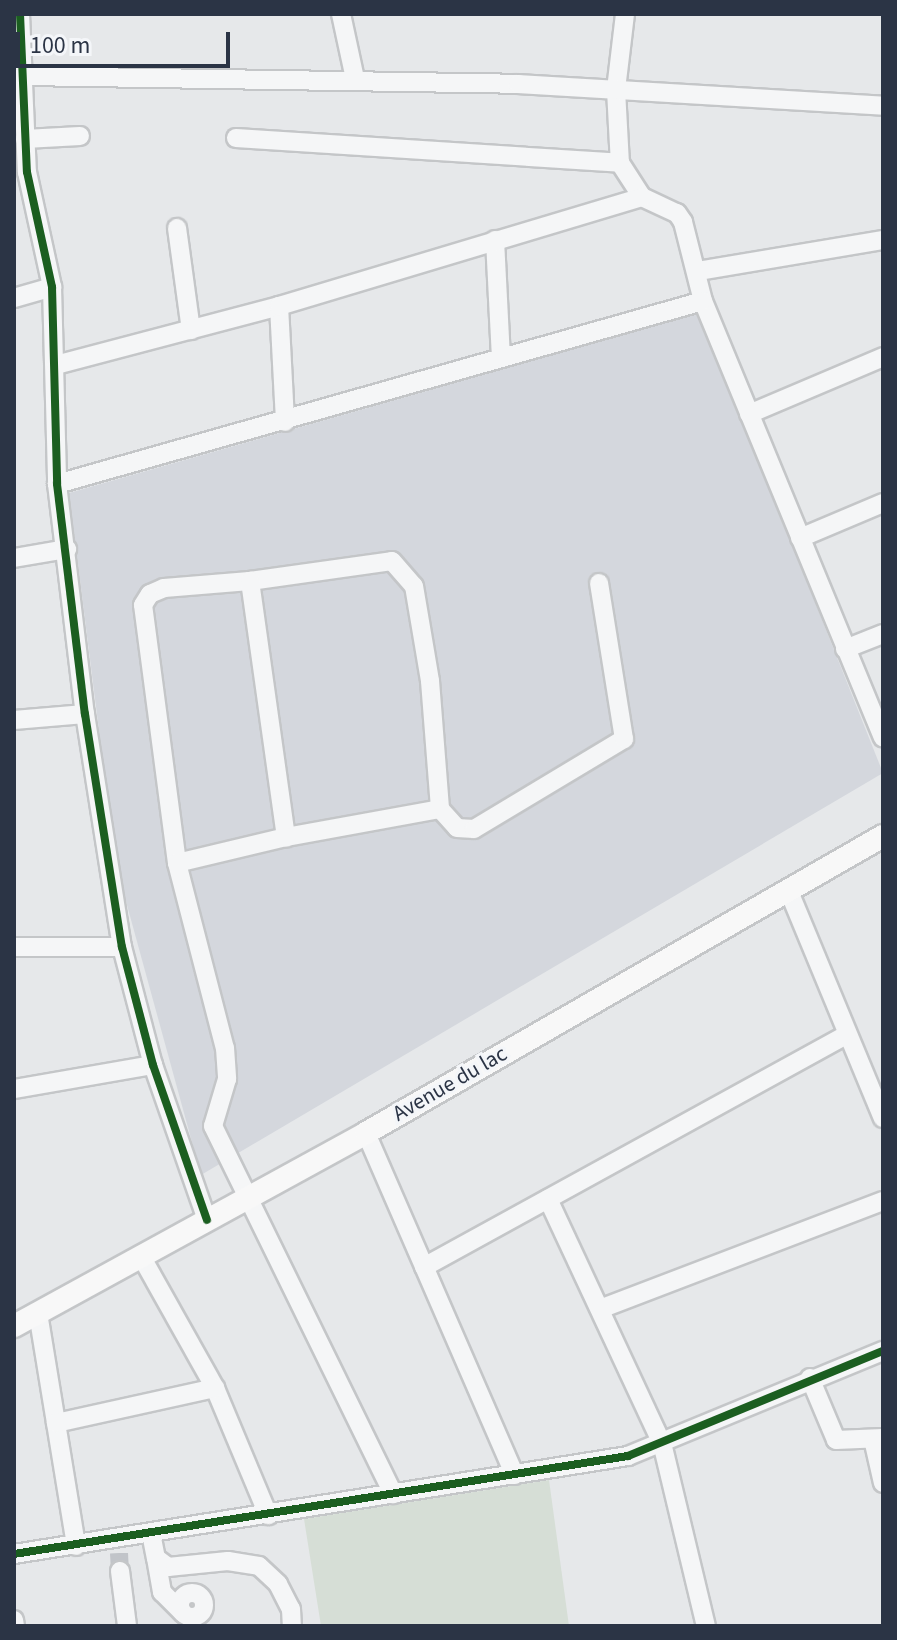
<!DOCTYPE html>
<style>
body{margin:0}
#map{position:relative;width:897px;height:1640px;overflow:hidden;background:#e6e8ea;font-family:"Source Sans 3",sans-serif}
div>[style]{position:absolute}
.built>*{inset:0;background:#d4d7dd}
.green>*{inset:0;background:#d6ded6}
.minor-tunnel>*{height:18px;margin-top:-9px;transform-origin:0;background:repeating-linear-gradient(90deg,#c1c4c9 0 18px,transparent 0 27px)}
.roads{filter:drop-shadow(2px 0 #c4c6c8) drop-shadow(-2px 0 #c4c6c8) drop-shadow(0 2px #c4c6c8) drop-shadow(0 -2px #c4c6c8)}
.minor>*{height:18px;margin:-9px;padding:0 9px;transform-origin:9px;border-radius:9px;background:#f5f6f7}
.minor>.ring{margin:-9px;padding:0;box-sizing:content-box;background:none;border:18px solid #f5f6f7;border-radius:50%}
.major>*{height:22px;margin:-11px;padding:0 11px;transform-origin:11px;border-radius:11px;background:#f8f8f8}
.cycleway>*{height:8px;margin:-4px;padding:0 4px;transform-origin:4px;border-radius:4px;background:#1b5e20}
span{translate:-50% -50%;white-space:nowrap;text-align:center;line-height:1.15;-webkit-text-stroke:6px #f4f6f9;paint-order:stroke}
.street-label{font-size:22px;color:#2b3445}
.frame{position:absolute;inset:0;border:16px solid #2b3445;pointer-events:none}
.scale{position:absolute;left:16px;top:32px;width:214px;height:36px;box-sizing:border-box;border:4px solid #2b3445;border-top:0;padding-left:10px;font-size:24px;line-height:28px;white-space:nowrap;color:#2b3445;-webkit-text-stroke:6px #f4f6f9;paint-order:stroke}
</style>
<div id="map">
<div class="built">
<div style="clip-path:polygon(700px 313px,883px 773px,201px 1175px,116px 865px,69px 493px)"></div>
</div>
<div class="green">
<div style="clip-path:polygon(549px 1480px,569px 1626px,321px 1626px,304px 1519px)"></div>
</div>
<div class="minor-tunnel">
<div style="left:119px;top:1553px;width:18px;rotate:87deg"></div>
</div>
<div class="roads">
<div class="minor">
<div style="left:20px;top:14px;width:158px;rotate:87.5deg"></div>
<div style="left:27px;top:172px;width:118px;rotate:77.7deg"></div>
<div style="left:52px;top:287px;width:197px;rotate:88.5deg"></div>
<div style="left:57px;top:484px;width:232px;rotate:83.1deg"></div>
<div style="left:85px;top:714px;width:236px;rotate:81deg"></div>
<div style="left:122px;top:947px;width:122px;rotate:75.3deg"></div>
<div style="left:153px;top:1065px;width:164px;rotate:70.8deg"></div>
<div style="left:341px;top:14px;width:66px;rotate:77.8deg"></div>
<div style="left:625px;top:14px;width:77px;rotate:96.8deg"></div>
<div style="left:616px;top:90px;width:73px;rotate:86.9deg"></div>
<div style="left:620px;top:163px;width:40px;rotate:57.1deg"></div>
<div style="left:642px;top:197px;width:38px;rotate:25deg"></div>
<div style="left:677px;top:213px;width:11px;rotate:56deg"></div>
<div style="left:683px;top:222px;width:81px;rotate:75.8deg"></div>
<div style="left:703px;top:301px;width:472px;rotate:67.6deg"></div>
<div style="left:22px;top:76px;width:496px;rotate:0.9deg"></div>
<div style="left:518px;top:84px;width:366px;rotate:3.4deg"></div>
<div style="left:236px;top:138px;width:385px;rotate:3.7deg"></div>
<div style="left:25px;top:139px;width:55px;rotate:-3.1deg"></div>
<div style="left:177px;top:228px;width:103px;rotate:82.2deg"></div>
<div style="left:495px;top:240px;width:118px;rotate:87.1deg"></div>
<div style="left:698px;top:271px;width:188px;rotate:-9.5deg"></div>
<div style="left:14px;top:298px;width:40px;rotate:-16deg"></div>
<div style="left:279px;top:306px;width:116px;rotate:87deg"></div>
<div style="left:56px;top:365px;width:231px;rotate:-14.8deg"></div>
<div style="left:279px;top:306px;width:379px;rotate:-16.7deg"></div>
<div style="left:749px;top:414px;width:146px;rotate:-23deg"></div>
<div style="left:57px;top:484px;width:671px;rotate:-15.82deg"></div>
<div style="left:800px;top:538px;width:90px;rotate:-22.9deg"></div>
<div style="left:14px;top:558px;width:54px;rotate:-9.6deg"></div>
<div style="left:250px;top:581px;width:143px;rotate:-8deg"></div>
<div style="left:392px;top:561px;width:33px;rotate:49deg"></div>
<div style="left:414px;top:586px;width:96px;rotate:80.4deg"></div>
<div style="left:430px;top:681px;width:128px;rotate:85.5deg"></div>
<div style="left:440px;top:809px;width:157px;rotate:169.7deg"></div>
<div style="left:845px;top:649px;width:41px;rotate:-21.5deg"></div>
<div style="left:14px;top:720px;width:71px;rotate:-4.8deg"></div>
<div style="left:440px;top:809px;width:25px;rotate:48deg"></div>
<div style="left:457px;top:828px;width:17px;rotate:3deg"></div>
<div style="left:474px;top:829px;width:175px;rotate:-31deg"></div>
<div style="left:624px;top:739px;width:158px;rotate:-99.1deg"></div>
<div style="left:177px;top:863px;width:260px;rotate:-97.5deg"></div>
<div style="left:143px;top:605px;width:13px;rotate:-58deg"></div>
<div style="left:150px;top:594px;width:15px;rotate:-23deg"></div>
<div style="left:164px;top:588px;width:86px;rotate:-4.7deg"></div>
<div style="left:250px;top:581px;width:259px;rotate:82deg"></div>
<div style="left:286px;top:837px;width:112px;rotate:166.6deg"></div>
<div style="left:177px;top:863px;width:191px;rotate:75.5deg"></div>
<div style="left:225px;top:1048px;width:31px;rotate:86deg"></div>
<div style="left:227px;top:1079px;width:49px;rotate:106.6deg"></div>
<div style="left:213px;top:1126px;width:410px;rotate:63.9deg"></div>
<div style="left:788px;top:889px;width:248px;rotate:67.5deg"></div>
<div style="left:14px;top:947px;width:108px"></div>
<div style="left:14px;top:1089px;width:141px;rotate:-9.8deg"></div>
<div style="left:366px;top:1133px;width:373px;rotate:66.5deg"></div>
<div style="left:548px;top:1199px;width:269px;rotate:65deg"></div>
<div style="left:662px;top:1443px;width:188px;rotate:76.5deg"></div>
<div style="left:141px;top:1256px;width:151px;rotate:60.7deg"></div>
<div style="left:215px;top:1388px;width:138px;rotate:67.3deg"></div>
<div style="left:424px;top:1267px;width:482px;rotate:-28.8deg"></div>
<div style="left:600px;top:1309px;width:303px;rotate:-20.9deg"></div>
<div style="left:38px;top:1313px;width:236px;rotate:80.7deg"></div>
<div style="left:810px;top:1378px;width:67px;rotate:67.2deg"></div>
<div style="left:836px;top:1440px;width:47px;rotate:-2.4deg"></div>
<div style="left:56px;top:1423px;width:163px;rotate:-12.4deg"></div>
<div style="left:873px;top:1439px;width:45px;rotate:77.2deg"></div>
<div style="left:151px;top:1533px;width:25px;rotate:79deg"></div>
<div style="left:156px;top:1558px;width:15px;rotate:37deg"></div>
<div style="left:168px;top:1567px;width:60px;rotate:-5.7deg"></div>
<div style="left:228px;top:1561px;width:31px;rotate:9deg"></div>
<div style="left:259px;top:1566px;width:26px;rotate:43deg"></div>
<div style="left:278px;top:1584px;width:28px;rotate:63deg"></div>
<div style="left:291px;top:1609px;width:17px;rotate:87deg"></div>
<div style="left:14px;top:1554px;width:622px;rotate:-9.07deg"></div>
<div style="left:628px;top:1456px;width:276px;rotate:-22.4deg"></div>
<div style="left:156px;top:1558px;width:35px;rotate:80deg"></div>
<div style="left:162px;top:1592px;width:30px;rotate:45deg"></div>
<div style="left:120px;top:1571px;width:55px;rotate:82.7deg"></div>
<div class="ring" style="left:180px;top:1593px;width:6px;height:6px"></div>
<div style="left:14px;top:1620px;width:6px;rotate:81deg"></div>
</div>
<div class="major">
<div style="left:14px;top:1326px;width:401px;rotate:-28.7deg"></div>
<div style="left:366px;top:1133px;width:596px;rotate:-29.88deg"></div>
</div>
</div>
<div class="cycleway">
<div style="left:20px;top:14px;width:158px;rotate:87.5deg"></div>
<div style="left:27px;top:172px;width:118px;rotate:77.7deg"></div>
<div style="left:52px;top:287px;width:197px;rotate:88.5deg"></div>
<div style="left:57px;top:484px;width:232px;rotate:83.1deg"></div>
<div style="left:85px;top:714px;width:236px;rotate:81deg"></div>
<div style="left:122px;top:947px;width:122px;rotate:75.3deg"></div>
<div style="left:153px;top:1065px;width:164px;rotate:70.8deg"></div>
<div style="left:14px;top:1554px;width:622px;rotate:-9.07deg"></div>
<div style="left:628px;top:1456px;width:276px;rotate:-22.4deg"></div>
</div>
<div class="street-label">
<span style="left:450px;top:1084px;rotate:-30deg">Avenue du lac</span>
</div>
<div class="frame"></div>
<div class="scale">100 m</div>
</div>
